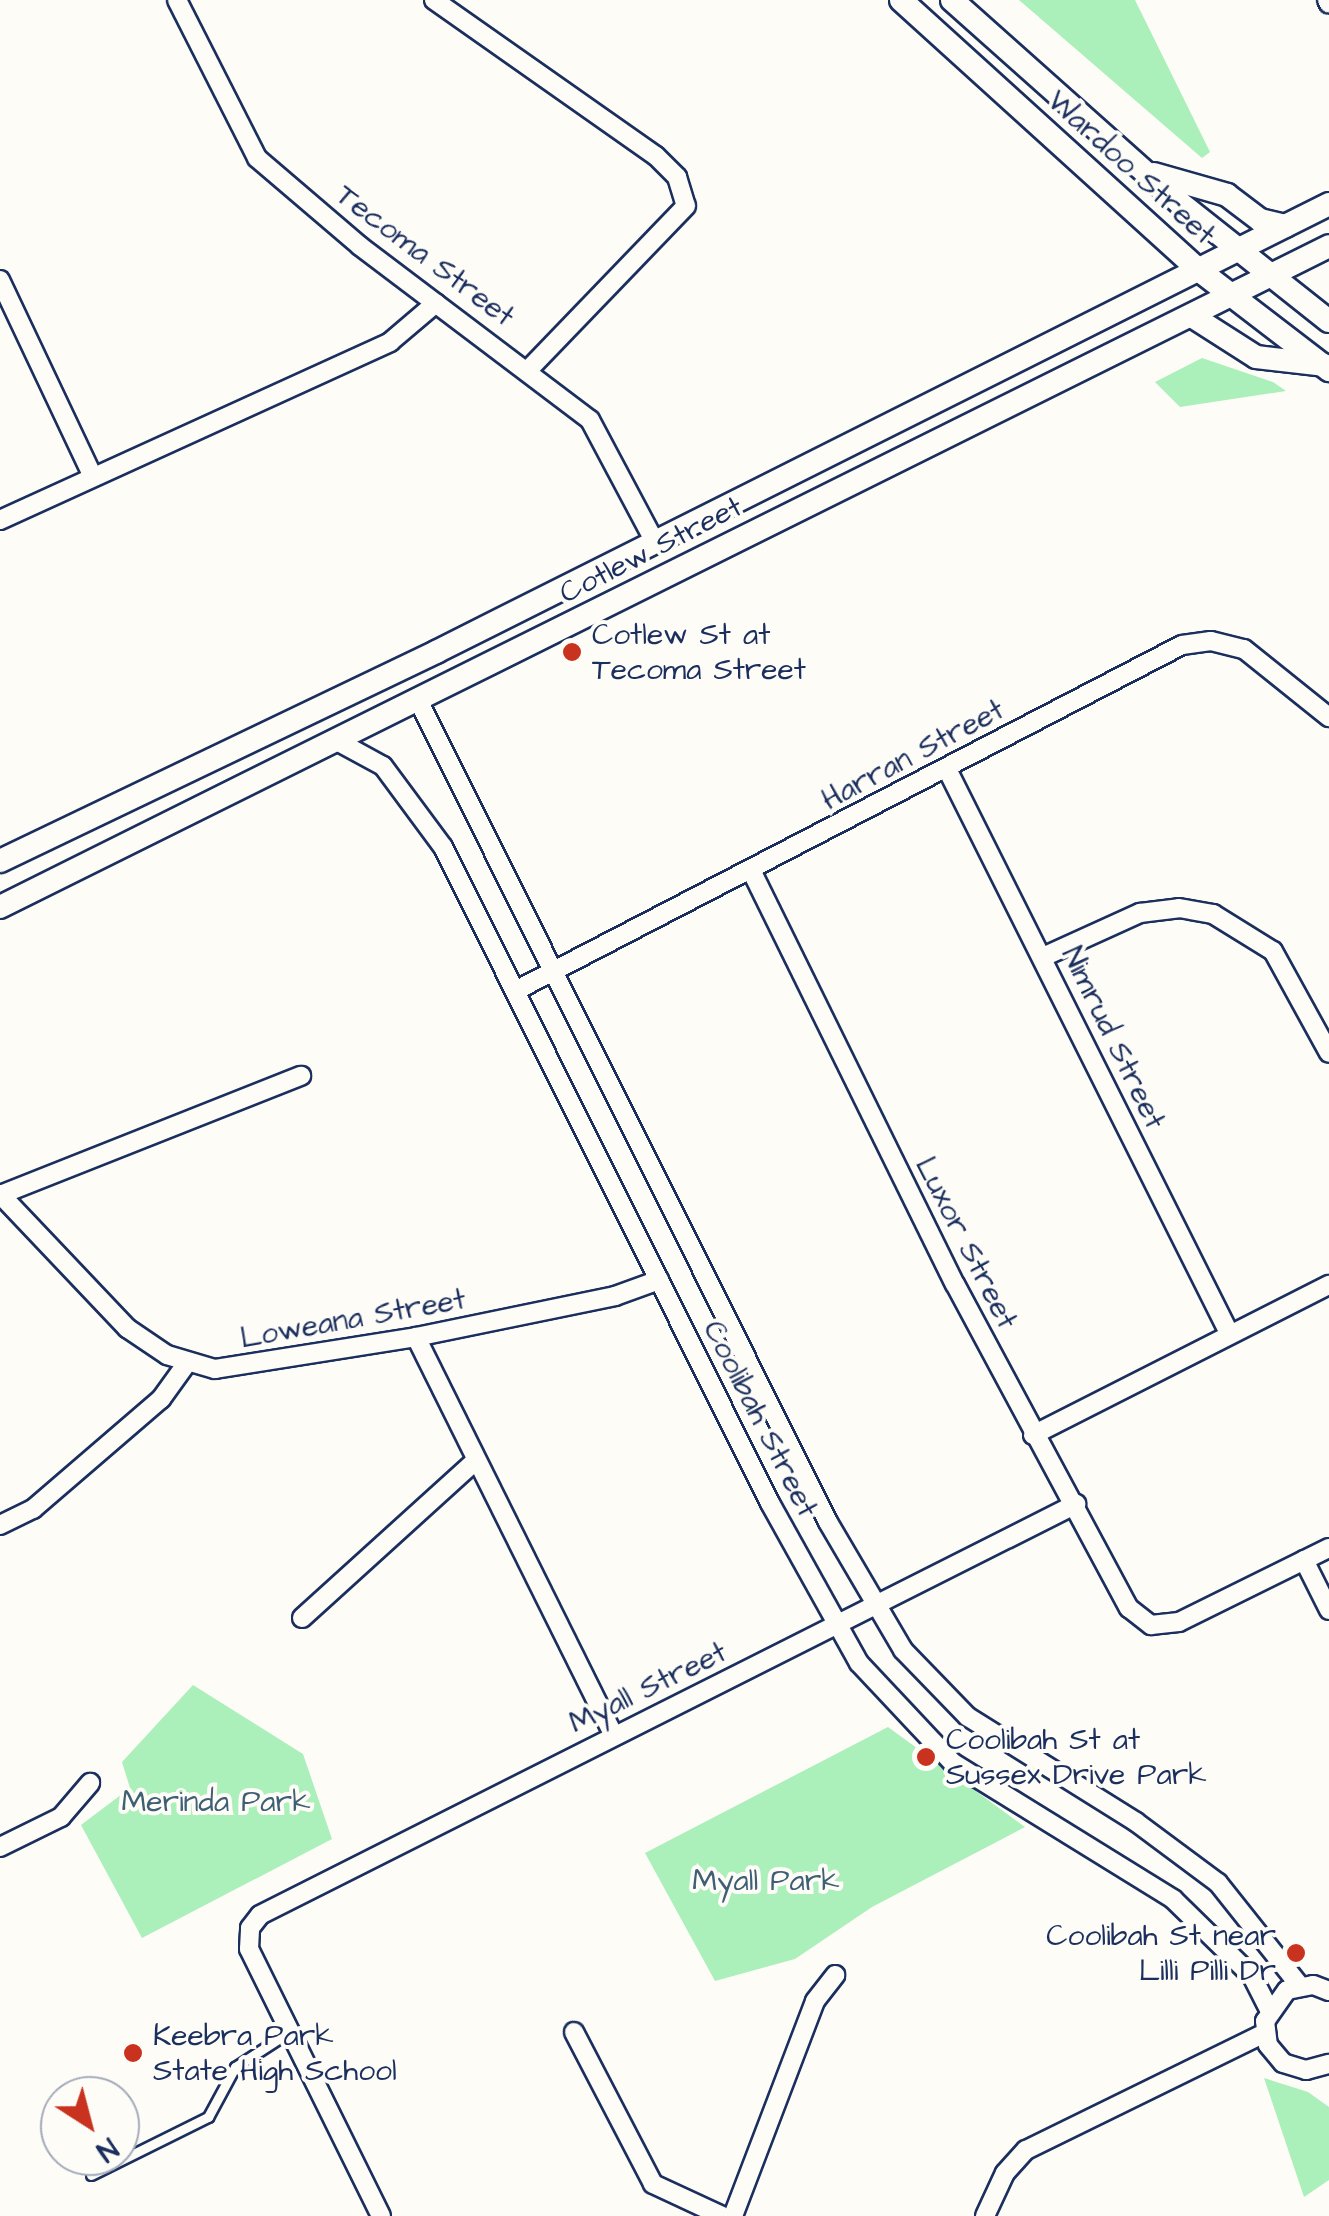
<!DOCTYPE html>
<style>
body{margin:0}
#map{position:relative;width:1329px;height:2216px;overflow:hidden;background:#fdfcf7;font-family:"Architects Daughter",sans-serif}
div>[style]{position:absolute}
.green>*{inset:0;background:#abefba}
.roads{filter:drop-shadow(2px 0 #1b2f5e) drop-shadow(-2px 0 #1b2f5e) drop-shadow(0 2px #1b2f5e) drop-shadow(0 -2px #1b2f5e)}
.lane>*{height:9px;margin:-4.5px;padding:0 4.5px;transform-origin:4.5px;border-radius:4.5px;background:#fdfcf7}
.street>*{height:18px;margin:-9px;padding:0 9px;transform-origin:9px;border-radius:9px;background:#fdfcf7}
.secondary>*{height:22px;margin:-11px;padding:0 11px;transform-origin:11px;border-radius:11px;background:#fdfcf7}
.dots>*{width:28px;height:28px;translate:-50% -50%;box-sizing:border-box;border:5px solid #fdfcf7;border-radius:50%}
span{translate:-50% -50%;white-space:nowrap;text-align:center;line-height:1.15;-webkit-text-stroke:8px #fdfcf7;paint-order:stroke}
.street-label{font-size:30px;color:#1b2f5e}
.poi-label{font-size:30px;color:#1b2f5e}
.left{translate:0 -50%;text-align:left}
.right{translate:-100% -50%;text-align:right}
.park-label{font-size:30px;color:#3f5f75}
.north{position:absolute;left:40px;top:2076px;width:100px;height:100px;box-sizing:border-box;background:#fdfcf7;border:2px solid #a3aaba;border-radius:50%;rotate:144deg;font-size:28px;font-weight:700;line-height:40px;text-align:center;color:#1b2f5e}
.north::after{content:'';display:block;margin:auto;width:35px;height:45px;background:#c8321e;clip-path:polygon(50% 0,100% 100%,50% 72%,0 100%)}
</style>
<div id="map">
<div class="green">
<div style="clip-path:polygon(1019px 0,1135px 0,1210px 152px,1202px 158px)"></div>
<div style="clip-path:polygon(1202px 358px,1273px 382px,1286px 391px,1180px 407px,1155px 382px)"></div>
<div style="clip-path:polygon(193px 1685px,303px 1754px,332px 1839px,142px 1938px,81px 1825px,130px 1788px,122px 1762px)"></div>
<div style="clip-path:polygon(888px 1727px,1025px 1827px,872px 1907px,795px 1959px,715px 1981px,645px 1853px)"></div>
<div style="clip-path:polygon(1264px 2078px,1308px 2092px,1329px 2107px,1329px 2180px,1304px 2197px)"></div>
</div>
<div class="roads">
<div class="lane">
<div style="left:91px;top:2175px;width:131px;rotate:-26.4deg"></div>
<div style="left:208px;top:2117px;width:57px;rotate:-61.6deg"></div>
<div style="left:235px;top:2067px;width:64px;rotate:-32.9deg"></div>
</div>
<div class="street">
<div style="left:177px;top:0;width:177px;rotate:63.1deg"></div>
<div style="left:257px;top:158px;width:135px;rotate:40.5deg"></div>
<div style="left:360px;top:246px;width:288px;rotate:37.1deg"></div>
<div style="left:590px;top:420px;width:138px;rotate:62deg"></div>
<div style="left:434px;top:0;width:271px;rotate:35.1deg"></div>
<div style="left:656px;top:156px;width:30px;rotate:45deg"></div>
<div style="left:677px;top:177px;width:30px;rotate:73deg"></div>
<div style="left:686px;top:206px;width:226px;rotate:133.9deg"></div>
<div style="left:1327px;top:0;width:4px;rotate:63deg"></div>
<div style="left:0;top:280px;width:216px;rotate:64.7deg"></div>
<div style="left:0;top:520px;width:429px;rotate:-24.5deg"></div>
<div style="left:390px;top:342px;width:60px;rotate:-40.3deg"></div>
<div style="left:419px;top:702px;width:916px;rotate:63.49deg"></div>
<div style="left:828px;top:1522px;width:148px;rotate:59.6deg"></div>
<div style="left:903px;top:1650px;width:93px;rotate:45.9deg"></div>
<div style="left:968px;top:1717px;width:198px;rotate:32deg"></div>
<div style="left:1136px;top:1822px;width:102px;rotate:36.6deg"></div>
<div style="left:1218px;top:1883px;width:132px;rotate:51.5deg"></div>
<div style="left:337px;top:741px;width:52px;rotate:28.5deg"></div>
<div style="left:383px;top:766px;width:101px;rotate:53.5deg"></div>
<div style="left:443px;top:847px;width:733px;rotate:63.5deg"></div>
<div style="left:770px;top:1503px;width:183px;rotate:60.9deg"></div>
<div style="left:859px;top:1663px;width:137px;rotate:46.8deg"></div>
<div style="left:953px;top:1763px;width:259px;rotate:31.7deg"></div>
<div style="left:1173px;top:1899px;width:110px;rotate:44.3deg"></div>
<div style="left:1252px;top:1976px;width:38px;rotate:63deg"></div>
<div style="left:947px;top:769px;width:631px;rotate:63.43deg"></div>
<div style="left:752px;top:872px;width:459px;rotate:63.8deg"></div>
<div style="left:955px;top:1284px;width:368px;rotate:61.8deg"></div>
<div style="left:1129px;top:1608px;width:28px;rotate:38deg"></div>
<div style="left:1151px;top:1625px;width:28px;rotate:-6deg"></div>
<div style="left:1179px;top:1622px;width:167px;rotate:-26.3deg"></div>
<div style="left:1043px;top:957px;width:107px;rotate:-24.4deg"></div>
<div style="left:1140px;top:913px;width:39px;rotate:-7deg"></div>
<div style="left:1179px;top:908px;width:35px;rotate:10deg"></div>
<div style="left:1213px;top:914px;width:70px;rotate:31.7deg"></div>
<div style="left:1273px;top:951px;width:116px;rotate:61.2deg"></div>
<div style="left:515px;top:991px;width:751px;rotate:-27.42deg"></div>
<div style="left:1182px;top:645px;width:29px;rotate:-8deg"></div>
<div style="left:1211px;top:641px;width:34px;rotate:14deg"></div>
<div style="left:1244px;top:649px;width:109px;rotate:38.7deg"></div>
<div style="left:0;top:1194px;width:185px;rotate:46.5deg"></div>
<div style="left:127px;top:1328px;width:48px;rotate:34deg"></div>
<div style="left:167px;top:1355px;width:50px;rotate:16.3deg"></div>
<div style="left:215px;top:1369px;width:204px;rotate:-9deg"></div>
<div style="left:416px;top:1337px;width:203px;rotate:-11.6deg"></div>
<div style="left:615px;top:1296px;width:47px;rotate:-20deg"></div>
<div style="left:0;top:1195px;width:324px;rotate:-21.6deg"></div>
<div style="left:416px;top:1337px;width:445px;rotate:63.6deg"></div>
<div style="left:1033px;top:1435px;width:332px;rotate:-26.9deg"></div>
<div style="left:0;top:1525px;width:37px;rotate:-26deg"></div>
<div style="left:33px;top:1509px;width:169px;rotate:-40.7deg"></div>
<div style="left:161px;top:1399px;width:44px;rotate:-54.2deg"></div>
<div style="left:1304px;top:1560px;width:56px;rotate:63.4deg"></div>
<div style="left:302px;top:1618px;width:234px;rotate:-42.2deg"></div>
<div style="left:0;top:1847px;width:68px;rotate:-26.2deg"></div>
<div style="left:61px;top:1817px;width:45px;rotate:-49.5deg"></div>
<div style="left:1329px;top:1991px;width:17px;rotate:-159deg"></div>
<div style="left:1313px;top:1985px;width:26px;rotate:169deg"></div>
<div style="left:1287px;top:1990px;width:38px;rotate:125deg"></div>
<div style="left:1265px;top:2021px;width:24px;rotate:83deg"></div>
<div style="left:1268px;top:2045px;width:23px;rotate:50deg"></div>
<div style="left:1283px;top:2063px;width:24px;rotate:17deg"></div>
<div style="left:1306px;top:2070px;width:24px;rotate:-15deg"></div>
<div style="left:574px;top:2032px;width:171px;rotate:62.5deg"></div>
<div style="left:653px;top:2184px;width:76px;rotate:24.9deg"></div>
<div style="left:381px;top:2216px;width:298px;rotate:-116.3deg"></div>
<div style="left:249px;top:1949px;width:21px;rotate:-87deg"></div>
<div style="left:250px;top:1928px;width:16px;rotate:-52deg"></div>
<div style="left:260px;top:1915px;width:914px;rotate:-26.73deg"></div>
<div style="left:733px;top:2216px;width:230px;rotate:-69.1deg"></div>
<div style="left:815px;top:2001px;width:33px;rotate:-52deg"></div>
<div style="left:985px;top:2216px;width:47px;rotate:-65.1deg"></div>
<div style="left:1005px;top:2173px;width:31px;rotate:-48deg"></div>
<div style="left:1026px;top:2150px;width:266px;rotate:-26.1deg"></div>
</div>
<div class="secondary">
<div style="left:901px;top:0;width:404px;rotate:42.2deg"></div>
<div style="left:1200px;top:271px;width:163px;rotate:37.5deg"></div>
<div style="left:952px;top:0;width:305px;rotate:41.7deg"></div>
<div style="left:1180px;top:203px;width:190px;rotate:38.4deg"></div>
<div style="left:1154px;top:174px;width:76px;rotate:16deg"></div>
<div style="left:1227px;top:195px;width:41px;rotate:37.1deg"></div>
<div style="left:1260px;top:220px;width:26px;rotate:13deg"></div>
<div style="left:1195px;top:318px;width:72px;rotate:32.6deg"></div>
<div style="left:1256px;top:357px;width:68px;rotate:6.7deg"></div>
<div style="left:0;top:861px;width:484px;rotate:-25.6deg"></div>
<div style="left:436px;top:652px;width:999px;rotate:-26.64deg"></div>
<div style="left:0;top:907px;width:1484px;rotate:-26.44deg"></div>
</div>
</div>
<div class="dots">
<div style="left:572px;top:652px;background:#c8321e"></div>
<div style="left:926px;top:1757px;background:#c8321e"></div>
<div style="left:1296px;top:1953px;background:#c8321e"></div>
<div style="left:133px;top:2053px;background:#c8321e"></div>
</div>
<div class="street-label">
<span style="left:1131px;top:168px;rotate:42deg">Wardoo Street</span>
<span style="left:425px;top:256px;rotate:37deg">Tecoma Street</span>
<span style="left:651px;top:550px;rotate:-27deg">Cotlew Street</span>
<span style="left:913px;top:755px;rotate:-28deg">Harran Street</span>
<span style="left:1113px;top:1038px;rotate:64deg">Nimrud Street</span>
<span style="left:966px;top:1243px;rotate:63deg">Luxor Street</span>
<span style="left:353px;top:1319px;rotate:-10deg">Loweana Street</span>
<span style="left:760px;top:1419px;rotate:63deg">Coolibah Street</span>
<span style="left:648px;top:1688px;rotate:-26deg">Myall Street</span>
</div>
<div class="poi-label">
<span class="left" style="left:592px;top:652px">Cotlew St at<br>Tecoma Street</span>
<span class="left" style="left:946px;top:1757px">Coolibah St at<br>Sussex Drive Park</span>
<span class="right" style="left:1276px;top:1953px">Coolibah St near<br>Lilli Pilli Dr</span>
<span class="left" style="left:153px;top:2053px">Keebra Park<br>State High School</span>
</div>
<div class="park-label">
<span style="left:216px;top:1802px">Merinda Park</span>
<span style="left:766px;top:1881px">Myall Park</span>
</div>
<div class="north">N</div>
</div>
